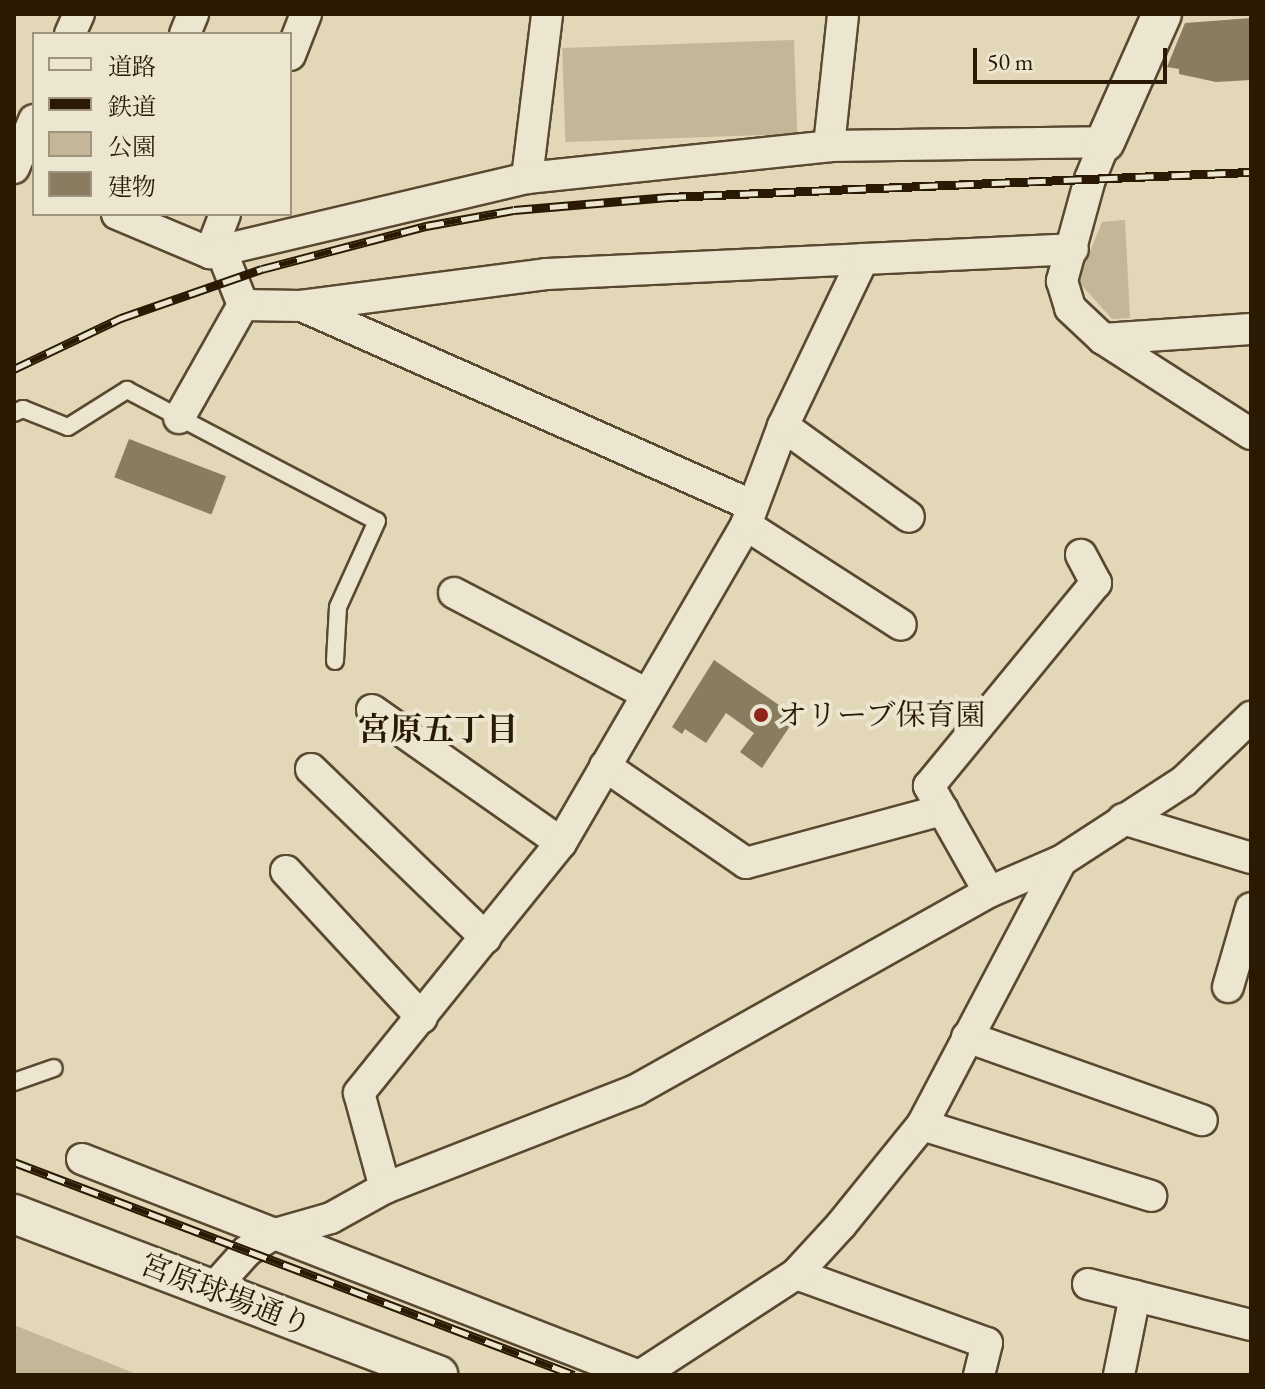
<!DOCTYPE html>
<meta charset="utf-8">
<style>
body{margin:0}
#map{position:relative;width:1265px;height:1389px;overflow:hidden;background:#e2d7b7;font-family:"EB Garamond","Noto Serif JP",serif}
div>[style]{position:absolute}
.green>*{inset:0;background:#c3b798;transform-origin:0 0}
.building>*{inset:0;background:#8a7c61;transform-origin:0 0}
.roads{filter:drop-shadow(2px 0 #594930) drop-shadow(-2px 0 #594930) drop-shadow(0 2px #594930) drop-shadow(0 -2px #594930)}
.service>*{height:16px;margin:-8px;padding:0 8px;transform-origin:8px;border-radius:8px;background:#ece5d0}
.minor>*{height:30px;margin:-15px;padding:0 15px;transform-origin:15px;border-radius:15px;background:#ece5d0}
.tertiary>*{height:38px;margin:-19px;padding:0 19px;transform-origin:19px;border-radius:19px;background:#ece5d0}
.rail>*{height:9px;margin-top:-4.5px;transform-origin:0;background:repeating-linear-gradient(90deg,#ece5d0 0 18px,#2b1a03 0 36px);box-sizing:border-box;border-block:2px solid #2b1a03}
.dots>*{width:22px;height:22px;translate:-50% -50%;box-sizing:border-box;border:4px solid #ece5d0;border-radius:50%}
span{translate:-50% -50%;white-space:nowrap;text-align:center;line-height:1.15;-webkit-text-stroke:8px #ece5d0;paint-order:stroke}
.poi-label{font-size:30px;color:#2b1a03}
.left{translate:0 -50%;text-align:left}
.street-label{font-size:30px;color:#2b1a03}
.neighbourhood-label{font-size:32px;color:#2b1a03;font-weight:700}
.frame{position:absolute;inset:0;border:16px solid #2b1a03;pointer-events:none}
.legend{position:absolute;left:32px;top:32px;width:260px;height:184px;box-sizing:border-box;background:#ece5d0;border:2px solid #9f947e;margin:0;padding:10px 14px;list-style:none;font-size:24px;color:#2b1a03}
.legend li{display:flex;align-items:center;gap:16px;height:40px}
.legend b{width:40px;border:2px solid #9f947e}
.scale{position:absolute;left:973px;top:48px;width:194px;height:36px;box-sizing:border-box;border:4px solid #2b1a03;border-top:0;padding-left:10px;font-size:24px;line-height:28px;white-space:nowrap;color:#2b1a03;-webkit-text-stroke:6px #ece5d0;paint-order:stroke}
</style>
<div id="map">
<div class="green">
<div style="left:794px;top:40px;width:94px;height:232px;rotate:88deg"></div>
<div style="clip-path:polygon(1125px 220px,1130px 318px,1112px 319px,1078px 281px,1102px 222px)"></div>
<div style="clip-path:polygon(14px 1325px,139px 1375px,14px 1375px)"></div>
</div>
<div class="building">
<div style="clip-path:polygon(1251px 18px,1251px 80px,1216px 82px,1179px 74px,1179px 69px,1167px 67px,1185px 23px)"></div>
<div style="left:129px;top:439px;width:104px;height:41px;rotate:21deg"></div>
<div style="clip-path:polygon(714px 660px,796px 717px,762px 768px,740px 752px,754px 733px,726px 713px,706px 743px,685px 729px,682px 734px,672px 727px)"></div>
</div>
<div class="roads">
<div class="service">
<div style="left:14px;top:413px;width:10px;rotate:-24deg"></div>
<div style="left:23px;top:409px;width:48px;rotate:21.8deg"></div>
<div style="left:68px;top:427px;width:70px;rotate:-32.1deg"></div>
<div style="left:127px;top:390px;width:282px;rotate:27.7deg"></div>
<div style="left:377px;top:521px;width:94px;rotate:114.4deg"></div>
<div style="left:338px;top:607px;width:54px;rotate:93.2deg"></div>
<div style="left:14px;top:1082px;width:42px;rotate:-19.3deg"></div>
</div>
<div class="minor">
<div style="left:70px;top:34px;width:22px;rotate:-66deg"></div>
<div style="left:185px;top:34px;width:22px;rotate:-68deg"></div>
<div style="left:290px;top:55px;width:44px;rotate:-68.7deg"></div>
<div style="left:829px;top:146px;width:133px;rotate:-83.9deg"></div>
<div style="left:14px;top:168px;width:52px;rotate:-67.4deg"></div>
<div style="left:527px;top:178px;width:165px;rotate:-83deg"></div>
<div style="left:117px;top:214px;width:101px;rotate:22.8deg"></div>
<div style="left:225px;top:214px;width:42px;rotate:111deg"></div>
<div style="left:210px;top:253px;width:326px;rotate:-13.3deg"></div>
<div style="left:527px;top:178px;width:304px;rotate:-6deg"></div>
<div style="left:829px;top:146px;width:276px;rotate:-0.8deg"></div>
<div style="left:1105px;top:142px;width:40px;rotate:112deg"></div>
<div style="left:1090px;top:179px;width:106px;rotate:105.4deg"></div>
<div style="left:1062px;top:281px;width:28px;rotate:73deg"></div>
<div style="left:1070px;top:308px;width:45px;rotate:43.2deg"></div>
<div style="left:1103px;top:339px;width:176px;rotate:32.7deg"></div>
<div style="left:221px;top:250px;width:59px;rotate:68.2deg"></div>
<div style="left:243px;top:305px;width:58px;rotate:1deg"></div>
<div style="left:301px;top:306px;width:247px;rotate:-7.4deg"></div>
<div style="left:546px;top:274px;width:317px;rotate:-2.7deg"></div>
<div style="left:302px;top:306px;width:493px;rotate:23.9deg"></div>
<div style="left:1103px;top:339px;width:148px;rotate:-3.9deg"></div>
<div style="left:179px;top:418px;width:130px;rotate:-60.5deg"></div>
<div style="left:783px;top:426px;width:155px;rotate:35.8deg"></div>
<div style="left:746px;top:525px;width:184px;rotate:32.8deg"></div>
<div style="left:454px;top:593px;width:218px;rotate:27.6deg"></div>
<div style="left:372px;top:710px;width:231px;rotate:35.1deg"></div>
<div style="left:605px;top:766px;width:171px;rotate:34.5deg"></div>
<div style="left:746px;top:863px;width:204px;rotate:-15.1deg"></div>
<div style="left:311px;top:769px;width:243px;rotate:44deg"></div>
<div style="left:1123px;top:819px;width:134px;rotate:16.9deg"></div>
<div style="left:286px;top:871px;width:200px;rotate:47.2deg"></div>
<div style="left:989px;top:892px;width:122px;rotate:-119.5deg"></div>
<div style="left:929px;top:786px;width:263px;rotate:-50.6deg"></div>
<div style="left:1096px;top:583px;width:32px;rotate:-118deg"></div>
<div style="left:1228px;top:987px;width:82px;rotate:-73.8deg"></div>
<div style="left:967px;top:1037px;width:249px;rotate:19.5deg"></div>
<div style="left:922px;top:1125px;width:240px;rotate:17.2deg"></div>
<div style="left:82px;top:1159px;width:596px;rotate:21.27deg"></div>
<div style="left:385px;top:1188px;width:98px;rotate:-105.3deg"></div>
<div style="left:359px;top:1093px;width:321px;rotate:-51.1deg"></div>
<div style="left:561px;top:843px;width:368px;rotate:-59.8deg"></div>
<div style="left:746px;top:525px;width:106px;rotate:-69.5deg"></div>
<div style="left:783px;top:426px;width:185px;rotate:-64.4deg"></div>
<div style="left:863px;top:259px;width:210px;rotate:-2.7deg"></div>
<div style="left:796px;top:1274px;width:203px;rotate:19.9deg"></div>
<div style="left:987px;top:1343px;width:33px;rotate:104deg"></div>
<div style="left:1088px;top:1284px;width:168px;rotate:14.1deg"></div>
<div style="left:212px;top:1290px;width:52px;rotate:-48.1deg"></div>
<div style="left:247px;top:1251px;width:30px;rotate:-33deg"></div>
<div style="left:272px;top:1235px;width:61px;rotate:-16.1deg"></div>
<div style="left:331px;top:1218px;width:62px;rotate:-29.1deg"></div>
<div style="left:385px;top:1188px;width:269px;rotate:-21.3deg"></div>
<div style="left:636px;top:1090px;width:405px;rotate:-29.3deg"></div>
<div style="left:989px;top:892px;width:78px;rotate:-23.3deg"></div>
<div style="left:1061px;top:861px;width:147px;rotate:-33deg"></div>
<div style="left:1184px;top:781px;width:93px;rotate:-43.7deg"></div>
<div style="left:641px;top:1375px;width:185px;rotate:-33.1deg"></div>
<div style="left:796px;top:1274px;width:67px;rotate:-47.4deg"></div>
<div style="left:841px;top:1225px;width:129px;rotate:-51deg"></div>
<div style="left:922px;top:1125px;width:298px;rotate:-62.2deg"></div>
<div style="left:1119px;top:1375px;width:81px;rotate:-78.6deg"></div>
</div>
<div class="tertiary">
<div style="left:1105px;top:142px;width:140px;rotate:-66deg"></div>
<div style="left:14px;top:1214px;width:454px;rotate:20.8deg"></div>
</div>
</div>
<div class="rail">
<div style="left:14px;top:369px;width:119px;rotate:-25.5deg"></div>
<div style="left:121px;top:318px;width:149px;rotate:-19.2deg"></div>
<div style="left:262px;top:269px;width:170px;rotate:-14.7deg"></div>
<div style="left:426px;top:226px;width:89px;rotate:-10.3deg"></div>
<div style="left:514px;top:210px;width:155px;rotate:-4.8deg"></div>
<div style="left:668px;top:197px;width:584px;rotate:-2.46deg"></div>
<div style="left:14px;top:1162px;width:599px;rotate:20.82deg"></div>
</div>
<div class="dots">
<div style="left:761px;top:715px;background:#8f2418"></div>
</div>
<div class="poi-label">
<span class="left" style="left:777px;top:715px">オリーブ保育園</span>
</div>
<div class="street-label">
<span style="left:226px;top:1295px;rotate:21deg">宮原球場通り</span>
</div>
<div class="neighbourhood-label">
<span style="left:438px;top:729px">宮原五丁目</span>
</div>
<div class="frame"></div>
<ul class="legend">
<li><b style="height:10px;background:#ece5d0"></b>道路</li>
<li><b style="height:10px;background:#2b1a03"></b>鉄道</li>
<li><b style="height:22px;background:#c3b798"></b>公園</li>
<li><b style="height:22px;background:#8a7c61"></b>建物</li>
</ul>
<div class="scale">50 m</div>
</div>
